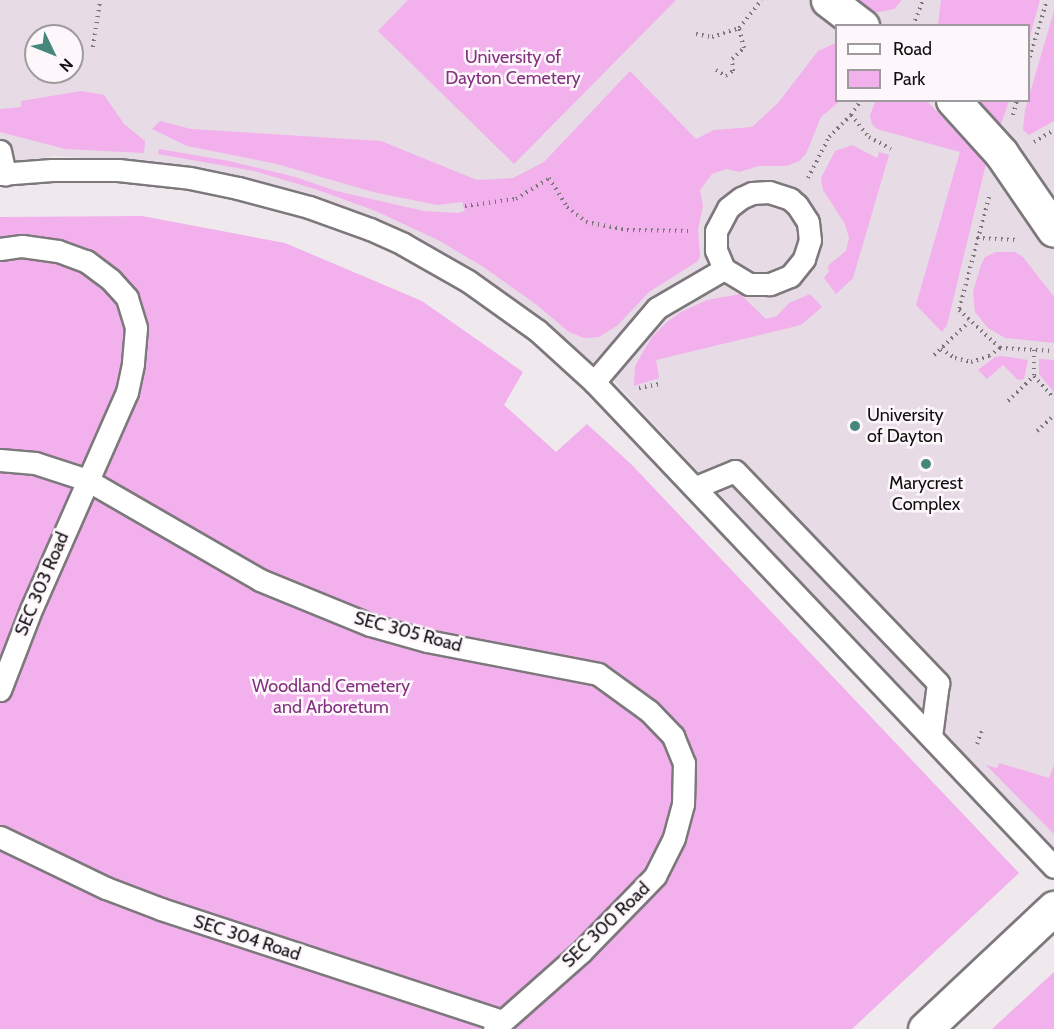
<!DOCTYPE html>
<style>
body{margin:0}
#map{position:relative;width:1054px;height:1029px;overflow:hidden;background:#efe9ee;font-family:Cabin,sans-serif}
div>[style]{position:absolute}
.built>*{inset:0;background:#e7dbe5}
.green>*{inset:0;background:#f2b0ec}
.path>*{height:4px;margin-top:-2px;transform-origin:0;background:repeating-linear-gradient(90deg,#787477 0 1.5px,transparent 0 6px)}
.roads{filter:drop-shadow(2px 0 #7d787c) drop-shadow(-2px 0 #7d787c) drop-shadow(0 2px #7d787c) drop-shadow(0 -2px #7d787c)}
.lane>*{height:21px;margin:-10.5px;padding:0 10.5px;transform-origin:10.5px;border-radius:10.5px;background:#fff}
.street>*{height:33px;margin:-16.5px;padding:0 16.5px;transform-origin:16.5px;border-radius:16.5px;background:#fff}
.secondary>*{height:33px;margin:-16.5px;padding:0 16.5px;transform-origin:16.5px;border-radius:16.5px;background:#fff}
.dots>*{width:16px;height:16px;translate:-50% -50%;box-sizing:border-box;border:3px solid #fdf7fc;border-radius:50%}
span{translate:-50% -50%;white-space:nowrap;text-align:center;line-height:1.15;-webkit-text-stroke:5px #fdf7fc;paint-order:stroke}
.park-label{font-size:18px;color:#82327e}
.poi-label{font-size:18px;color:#110f10}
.left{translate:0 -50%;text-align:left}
.street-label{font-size:18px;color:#110f10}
.legend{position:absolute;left:835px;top:24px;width:195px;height:78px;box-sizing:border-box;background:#fdf7fc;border:2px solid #9f9a9e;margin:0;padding:8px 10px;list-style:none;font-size:18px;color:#110f10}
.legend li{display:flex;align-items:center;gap:12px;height:30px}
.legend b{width:30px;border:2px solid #9f9a9e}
.north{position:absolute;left:24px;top:24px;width:60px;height:60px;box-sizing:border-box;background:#fdf7fc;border:2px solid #9f9a9e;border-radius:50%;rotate:133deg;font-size:16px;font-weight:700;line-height:24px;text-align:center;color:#110f10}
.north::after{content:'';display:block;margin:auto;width:21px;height:27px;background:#45887b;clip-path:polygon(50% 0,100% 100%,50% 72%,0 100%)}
</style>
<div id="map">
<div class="built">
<div style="clip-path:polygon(evenodd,0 0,1054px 0,1054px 867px,1041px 839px,609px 376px,540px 317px,476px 273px,397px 229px,225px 173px,186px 166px,56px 156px,0 163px,0 0,836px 26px,1028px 26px,1028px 100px,836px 100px,836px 26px,0 0,36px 36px,72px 36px,72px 72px,36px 72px,36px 36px)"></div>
</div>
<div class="green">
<div style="clip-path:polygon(408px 0,676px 0,514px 164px,378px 31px)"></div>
<div style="clip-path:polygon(856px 0,902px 0,894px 9px,880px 12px,873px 12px)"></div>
<div style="clip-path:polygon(941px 0,1040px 0,1029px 39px,1028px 26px,938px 25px)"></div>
<div style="clip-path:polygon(1054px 11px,1054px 121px,1029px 135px,1023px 130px,1025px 110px)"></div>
<div style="clip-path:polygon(836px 43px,836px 100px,840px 101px,821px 117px,806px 154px,799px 161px,787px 166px,759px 166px,739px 172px,726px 169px,712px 174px,700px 190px,703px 206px,698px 229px,700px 256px,698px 261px,649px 292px,618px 325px,599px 337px,584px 338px,569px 332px,537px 305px,482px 266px,438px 240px,376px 211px,315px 189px,254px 171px,158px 154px,159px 149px,229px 161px,295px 177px,336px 191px,424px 211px,457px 213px,465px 211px,462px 202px,437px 205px,373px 192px,277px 164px,187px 146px,152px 129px,160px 121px,191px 129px,381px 141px,477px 180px,513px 178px,544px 162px,630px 71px,696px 139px,714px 130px,752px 127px,778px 103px,818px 51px)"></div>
<div style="clip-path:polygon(81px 91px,104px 95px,124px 124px,145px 141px,144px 153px,65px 149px,0 132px,0 109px,21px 107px,21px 101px)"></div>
<div style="clip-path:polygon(876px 100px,927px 101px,986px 164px,947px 325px,942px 332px,916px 305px,960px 152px,877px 129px,872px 124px,870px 115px)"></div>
<div style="clip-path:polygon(976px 101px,1009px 101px,1000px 127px,977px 101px)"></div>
<div style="clip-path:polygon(852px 145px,877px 158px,879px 152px,889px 155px,853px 278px,836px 294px,824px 278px,830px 270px,827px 269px,830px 264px,846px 251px,849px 238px,845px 224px,823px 190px,821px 178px,835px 151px)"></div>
<div style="clip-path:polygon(142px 216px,285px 243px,422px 301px,523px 372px,504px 405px,556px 452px,587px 424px,631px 464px,1019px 873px,852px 1029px,0 1029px,0 217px)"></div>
<div style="clip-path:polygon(996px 252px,1015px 252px,1023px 257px,1054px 297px,1054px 343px,1005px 338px,988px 328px,975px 312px,973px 292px,981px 265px,985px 257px)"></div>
<div style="clip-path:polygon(740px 294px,766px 319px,777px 316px,789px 303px,810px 294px,822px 307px,801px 325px,656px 360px,659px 378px,634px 386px,635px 366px,639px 359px,652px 337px,667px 322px,681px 312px,707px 300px)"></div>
<div style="clip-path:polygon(1002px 356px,1028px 360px,1024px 379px,1018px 380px,1003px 365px,987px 379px,978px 370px,995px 357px)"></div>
<div style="clip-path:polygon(1039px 359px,1054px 360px,1054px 392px,1039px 374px)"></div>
<div style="clip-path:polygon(999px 763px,1049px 778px,1054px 765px,1054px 834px,986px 765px,997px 768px)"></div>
<div style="clip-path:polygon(1054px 972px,1054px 1029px,992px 1029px)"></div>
</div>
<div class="path">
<div style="left:913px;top:26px;width:28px;rotate:-69deg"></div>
<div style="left:696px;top:34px;width:16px;rotate:11deg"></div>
<div style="left:712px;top:37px;width:28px;rotate:-18deg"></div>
<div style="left:93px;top:47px;width:48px;rotate:-81.5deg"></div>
<div style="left:1028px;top:63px;width:66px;rotate:-73.2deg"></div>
<div style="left:716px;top:70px;width:12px;rotate:31deg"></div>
<div style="left:726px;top:76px;width:9px;rotate:-36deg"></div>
<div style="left:733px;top:71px;width:12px;rotate:-95deg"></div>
<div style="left:732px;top:59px;width:16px;rotate:-43deg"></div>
<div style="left:744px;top:48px;width:21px;rotate:-104deg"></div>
<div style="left:739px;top:28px;width:36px;rotate:-51deg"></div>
<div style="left:851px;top:115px;width:28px;rotate:51deg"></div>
<div style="left:869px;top:137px;width:25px;rotate:29deg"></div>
<div style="left:1013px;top:115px;width:16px;rotate:-75deg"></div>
<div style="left:1034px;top:142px;width:23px;rotate:-31deg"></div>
<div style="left:808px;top:178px;width:46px;rotate:-62.9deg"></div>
<div style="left:829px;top:137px;width:31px;rotate:-45deg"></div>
<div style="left:851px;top:115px;width:18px;rotate:-56deg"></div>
<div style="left:989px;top:197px;width:117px;rotate:104.9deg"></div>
<div style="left:959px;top:310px;width:56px;rotate:42.8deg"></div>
<div style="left:1000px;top:348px;width:54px;rotate:3.2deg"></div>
<div style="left:465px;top:206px;width:51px;rotate:-7.8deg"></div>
<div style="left:516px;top:199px;width:39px;rotate:-32deg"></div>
<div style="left:549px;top:178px;width:34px;rotate:58deg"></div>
<div style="left:567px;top:207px;width:24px;rotate:38deg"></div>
<div style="left:586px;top:222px;width:42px;rotate:11deg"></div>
<div style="left:627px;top:230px;width:61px;rotate:0.9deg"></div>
<div style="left:977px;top:238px;width:41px;rotate:2.8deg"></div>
<div style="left:941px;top:349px;width:17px;rotate:33deg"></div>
<div style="left:955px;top:358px;width:16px;rotate:14deg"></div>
<div style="left:971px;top:362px;width:19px;rotate:-18deg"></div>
<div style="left:989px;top:356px;width:14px;rotate:-36deg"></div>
<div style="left:1034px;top:350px;width:26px;rotate:90deg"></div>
<div style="left:1034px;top:376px;width:30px;rotate:48deg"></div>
<div style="left:934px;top:355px;width:48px;rotate:-43.3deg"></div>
<div style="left:639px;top:388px;width:21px;rotate:-11deg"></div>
<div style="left:1008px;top:401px;width:36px;rotate:-44deg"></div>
<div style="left:1037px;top:431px;width:23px;rotate:-43deg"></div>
<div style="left:977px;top:744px;width:15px;rotate:-70deg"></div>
</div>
<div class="roads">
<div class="lane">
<div style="left:0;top:151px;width:24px;rotate:78deg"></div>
<div style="left:0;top:174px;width:52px;rotate:-4.4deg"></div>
<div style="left:52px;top:170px;width:66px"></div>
<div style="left:118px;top:170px;width:72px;rotate:6.3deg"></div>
<div style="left:190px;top:178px;width:49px;rotate:11.8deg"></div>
<div style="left:238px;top:188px;width:73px;rotate:15deg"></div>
<div style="left:309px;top:207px;width:65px;rotate:19.8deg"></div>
<div style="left:370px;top:229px;width:36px;rotate:24deg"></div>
<div style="left:403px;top:244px;width:75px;rotate:29.6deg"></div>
<div style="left:468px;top:281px;width:86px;rotate:35.5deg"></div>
<div style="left:538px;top:331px;width:76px;rotate:42.3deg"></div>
<div style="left:594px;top:382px;width:668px;rotate:46.52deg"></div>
<div style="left:769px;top:192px;width:22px;rotate:18deg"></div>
<div style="left:790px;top:199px;width:9px;rotate:41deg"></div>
<div style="left:797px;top:205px;width:20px;rotate:57deg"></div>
<div style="left:808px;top:222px;width:18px;rotate:84deg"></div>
<div style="left:810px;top:240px;width:20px;rotate:108deg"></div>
<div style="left:804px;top:259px;width:22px;rotate:129deg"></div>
<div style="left:790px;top:276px;width:22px;rotate:158deg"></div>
<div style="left:770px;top:284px;width:21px;rotate:180deg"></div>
<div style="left:749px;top:284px;width:29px;rotate:-149deg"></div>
<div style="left:724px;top:269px;width:21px;rotate:-113deg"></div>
<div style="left:716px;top:250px;width:19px;rotate:-90deg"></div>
<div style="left:716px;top:231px;width:26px;rotate:-62deg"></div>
<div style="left:728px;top:208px;width:16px;rotate:-38deg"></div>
<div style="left:741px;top:198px;width:12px;rotate:-24deg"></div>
<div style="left:752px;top:193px;width:17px;rotate:-3deg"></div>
<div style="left:0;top:249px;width:22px;rotate:-8deg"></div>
<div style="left:22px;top:246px;width:36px;rotate:8deg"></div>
<div style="left:58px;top:251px;width:30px;rotate:20deg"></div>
<div style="left:86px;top:261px;width:31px;rotate:37deg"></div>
<div style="left:111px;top:280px;width:24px;rotate:48deg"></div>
<div style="left:127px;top:298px;width:31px;rotate:73deg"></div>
<div style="left:136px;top:328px;width:36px;rotate:95deg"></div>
<div style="left:133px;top:364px;width:29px;rotate:102deg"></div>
<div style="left:127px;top:392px;width:235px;rotate:113.8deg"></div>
<div style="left:32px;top:607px;width:89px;rotate:111.1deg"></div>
<div style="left:594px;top:382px;width:97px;rotate:-49.6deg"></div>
<div style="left:657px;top:308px;width:78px;rotate:-30.2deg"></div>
<div style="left:0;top:460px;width:35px;rotate:5deg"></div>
<div style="left:35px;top:463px;width:55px;rotate:18.1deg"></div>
<div style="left:87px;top:480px;width:200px;rotate:30deg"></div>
<div style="left:260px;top:580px;width:119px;rotate:22.2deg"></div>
<div style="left:370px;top:625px;width:59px;rotate:15.7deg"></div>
<div style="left:427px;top:641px;width:174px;rotate:10.9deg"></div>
<div style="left:598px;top:674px;width:63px;rotate:36deg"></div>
<div style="left:649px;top:711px;width:35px;rotate:46deg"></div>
<div style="left:673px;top:736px;width:29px;rotate:68deg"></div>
<div style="left:684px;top:763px;width:41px;rotate:91.4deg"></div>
<div style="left:683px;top:804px;width:35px;rotate:105deg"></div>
<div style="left:674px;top:838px;width:42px;rotate:116.6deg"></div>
<div style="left:655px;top:876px;width:106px;rotate:134.2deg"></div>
<div style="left:581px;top:952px;width:116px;rotate:138.5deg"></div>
<div style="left:696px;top:487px;width:42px;rotate:-22.3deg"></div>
<div style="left:735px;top:471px;width:294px;rotate:46.2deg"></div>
<div style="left:938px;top:683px;width:53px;rotate:97.5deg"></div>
<div style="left:0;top:837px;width:118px;rotate:25.7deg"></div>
<div style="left:106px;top:888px;width:59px;rotate:20.9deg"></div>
<div style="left:161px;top:909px;width:358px;rotate:18.2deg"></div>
</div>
<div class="street">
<div style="left:828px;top:0;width:43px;rotate:37.4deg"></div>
<div style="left:953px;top:100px;width:72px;rotate:47.8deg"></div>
<div style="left:1001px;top:153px;width:93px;rotate:55.5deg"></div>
</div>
<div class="secondary">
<div style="left:925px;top:1029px;width:177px;rotate:-43.2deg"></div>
</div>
</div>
<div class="dots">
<div style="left:855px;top:426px;background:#45887b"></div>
<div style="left:926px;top:464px;background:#45887b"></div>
</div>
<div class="park-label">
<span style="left:513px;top:68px">University of<br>Dayton Cemetery</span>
<span style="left:331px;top:697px">Woodland Cemetery<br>and Arboretum</span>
</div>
<div class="poi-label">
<span class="left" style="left:867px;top:426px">University<br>of Dayton</span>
<span style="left:926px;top:494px">Marycrest<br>Complex</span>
</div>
<div class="street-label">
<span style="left:42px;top:584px;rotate:-67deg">SEC 303 Road</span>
<span style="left:408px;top:632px;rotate:15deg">SEC 305 Road</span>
<span style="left:606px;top:925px;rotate:-44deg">SEC 300 Road</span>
<span style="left:247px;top:938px;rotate:18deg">SEC 304 Road</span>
</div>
<ul class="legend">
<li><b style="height:8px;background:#fff"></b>Road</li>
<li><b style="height:16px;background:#f2b0ec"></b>Park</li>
</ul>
<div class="north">N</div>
</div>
